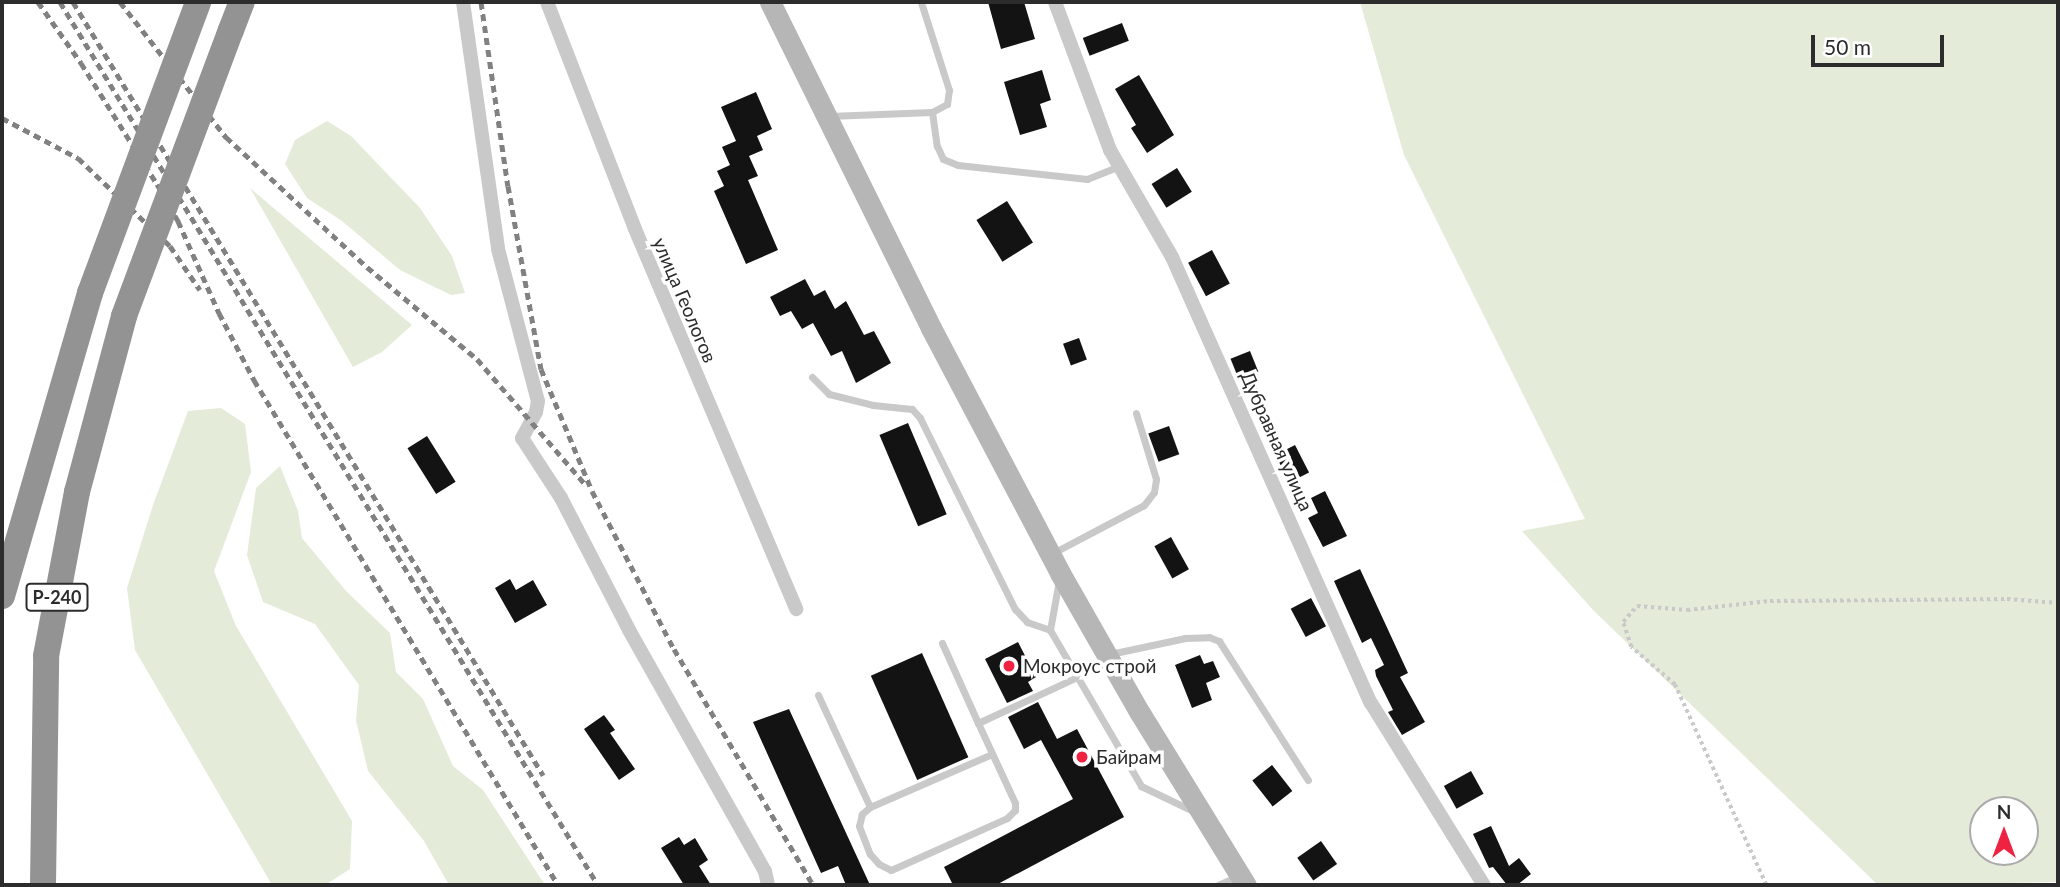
<!DOCTYPE html>
<meta charset="utf-8">
<style>
body{margin:0}
#map{position:relative;width:2060px;height:887px;overflow:hidden;background:#fff;font-family:Lato,sans-serif}
div>[style]{position:absolute}
.green>*{inset:0;background:#e4ebd9}
.building>*{inset:0;background:#131313;transform-origin:0 0}
.path>*{height:3.5px;margin-top:-1.75px;transform-origin:0;background:repeating-linear-gradient(90deg,#c9c9c9 0 3.5px,transparent 0 7px)}
.lane>*{height:7px;margin:-3.5px;padding:0 3.5px;transform-origin:3.5px;border-radius:3.5px;background:#c9c9c9}
.street>*{height:14px;margin:-7px;padding:0 7px;transform-origin:7px;border-radius:7px;background:#c9c9c9}
.secondary>*{height:21px;margin:-10.5px;padding:0 10.5px;transform-origin:10.5px;border-radius:10.5px;background:#b6b6b6}
.highway>*{height:26px;margin:-13px;padding:0 13px;transform-origin:13px;border-radius:13px;background:#939393}
.rail>*{height:5px;margin-top:-2.5px;transform-origin:0;background:repeating-linear-gradient(90deg,#818181 0 7px,transparent 0 12px)}
.highway-bridge>*{height:26px;margin:-13px;padding:0 13px;transform-origin:13px;border-radius:13px;background:#939393}
.dots>*{width:19px;height:19px;translate:-50% -50%;box-sizing:border-box;border:4px solid #fff;border-radius:50%}
span{translate:-50% -50%;white-space:nowrap;text-align:center;line-height:1.15;-webkit-text-stroke:7px #fff;paint-order:stroke}
.shield-label span{padding:2px 5px;background:#fff;border:2px solid;border-radius:5px;-webkit-text-stroke-width:0}
.shield-label{font-size:18px;color:#2c2c2c;font-weight:700}
.street-label{font-size:19px;color:#2c2c2c}
.poi-label{font-size:19px;color:#2c2c2c}
.left{translate:0 -50%;text-align:left}
.frame{position:absolute;inset:0;border:4px solid #2c2c2c;pointer-events:none}
.north{position:absolute;left:1969px;top:796px;width:70px;height:70px;box-sizing:border-box;background:#fff;border:2px solid #ababab;border-radius:50%;rotate:0deg;font-size:19px;font-weight:700;line-height:28px;text-align:center;color:#2c2c2c}
.north::after{content:'';display:block;margin:auto;width:24px;height:32px;background:#f02242;clip-path:polygon(50% 0,100% 100%,50% 72%,0 100%)}
.scale{position:absolute;left:1811px;top:35px;width:133px;height:32px;box-sizing:border-box;border:4px solid #2c2c2c;border-top:0;padding-left:9px;font-size:21px;line-height:24px;white-space:nowrap;color:#2c2c2c;-webkit-text-stroke:5px #fff;paint-order:stroke}
</style>
<div id="map">
<div class="green">
<div style="clip-path:polygon(evenodd,1360px 2px,2058px 2px,2058px 882px,1878px 885px,1594px 611px,1522px 531px,1585px 519px,1404px 155px,1360px 2px,1983px 810px,2025px 810px,2025px 852px,1983px 852px,1983px 810px)"></div>
<div style="clip-path:polygon(327px 121px,351px 136px,420px 208px,452px 256px,465px 293px,451px 295px,400px 270px,342px 221px,307px 198px,285px 164px,295px 140px)"></div>
<div style="clip-path:polygon(250px 188px,412px 325px,382px 352px,353px 367px)"></div>
<div style="clip-path:polygon(221px 408px,245px 424px,251px 472px,214px 571px,236px 626px,352px 821px,350px 869px,325px 885px,272px 885px,135px 650px,127px 588px,153px 505px,188px 411px)"></div>
<div style="clip-path:polygon(280px 466px,298px 511px,302px 538px,346px 591px,390px 633px,396px 672px,423px 699px,453px 766px,483px 790px,545px 885px,449px 885px,424px 841px,368px 771px,356px 720px,359px 685px,315px 624px,263px 602px,247px 555px,256px 488px)"></div>
</div>
<div class="building">
<div style="clip-path:polygon(988px 2px,1024px 2px,1035px 39px,1001px 49px)"></div>
<div style="left:1122px;top:23px;width:19px;height:42px;rotate:69deg"></div>
<div style="clip-path:polygon(1042px 70px,1051px 100px,1040px 104px,1047px 127px,1020px 135px,1004px 82px)"></div>
<div style="clip-path:polygon(1139px 75px,1174px 135px,1147px 153px,1131px 128px,1136px 125px,1115px 89px)"></div>
<div style="clip-path:polygon(756px 92px,772px 129px,757px 136px,763px 150px,749px 156px,758px 176px,748px 180px,778px 250px,746px 264px,714px 191px,724px 186px,717px 171px,730px 165px,722px 147px,736px 141px,721px 107px)"></div>
<div style="left:1177px;top:168px;width:28px;height:30px;rotate:58deg"></div>
<div style="left:1007px;top:201px;width:49px;height:36px;rotate:58deg"></div>
<div style="left:1212px;top:250px;width:38px;height:27px;rotate:62deg"></div>
<div style="clip-path:polygon(805px 279px,814px 296px,825px 290px,835px 309px,846px 301px,864px 335px,874px 331px,891px 363px,856px 383px,842px 351px,831px 356px,813px 323px,802px 329px,791px 311px,780px 316px,770px 297px)"></div>
<div style="left:1079px;top:338px;width:23px;height:17px;rotate:70deg"></div>
<div style="left:1250px;top:351px;width:22px;height:21px;rotate:68deg"></div>
<div style="left:908px;top:423px;width:99px;height:31px;rotate:67deg"></div>
<div style="left:1169px;top:426px;width:30px;height:22px;rotate:70deg"></div>
<div style="left:427px;top:436px;width:54px;height:23px;rotate:58deg"></div>
<div style="left:1295px;top:445px;width:31px;height:22px;rotate:63deg"></div>
<div style="clip-path:polygon(1325px 491px,1347px 536px,1323px 547px,1308px 518px,1318px 513px,1311px 498px)"></div>
<div style="left:1171px;top:537px;width:37px;height:19px;rotate:61deg"></div>
<div style="clip-path:polygon(1360px 569px,1408px 673px,1400px 677px,1425px 722px,1402px 735px,1388px 712px,1393px 710px,1376px 676px,1375px 670px,1384px 665px,1371px 638px,1362px 643px,1334px 581px)"></div>
<div style="clip-path:polygon(510px 579px,516px 590px,533px 580px,547px 605px,515px 623px,495px 588px)"></div>
<div style="left:1311px;top:598px;width:32px;height:23px;rotate:62deg"></div>
<div style="clip-path:polygon(1018px 642px,1036px 677px,1028px 682px,1033px 691px,1007px 703px,985px 659px)"></div>
<div style="left:922px;top:653px;width:114px;height:56px;rotate:66deg"></div>
<div style="clip-path:polygon(1200px 655px,1204px 664px,1213px 661px,1220px 677px,1206px 683px,1212px 700px,1192px 708px,1175px 665px)"></div>
<div style="clip-path:polygon(1038px 702px,1057px 739px,1077px 729px,1124px 817px,996px 885px,953px 885px,944px 867px,1073px 799px,1041px 740px,1024px 749px,1008px 717px)"></div>
<div style="clip-path:polygon(789px 709px,870px 885px,846px 885px,838px 866px,821px 873px,753px 722px)"></div>
<div style="clip-path:polygon(604px 715px,615px 730px,610px 733px,635px 769px,619px 780px,584px 729px)"></div>
<div style="left:1272px;top:765px;width:33px;height:25px;rotate:52deg"></div>
<div style="left:1471px;top:771px;width:26px;height:31px;rotate:61deg"></div>
<div style="clip-path:polygon(1491px 826px,1509px 866px,1519px 858px,1531px 874px,1517px 885px,1507px 885px,1493px 867px,1489px 868px,1473px 834px)"></div>
<div style="clip-path:polygon(679px 837px,684px 845px,695px 838px,708px 860px,699px 866px,711px 885px,684px 885px,661px 848px)"></div>
<div style="left:1321px;top:841px;width:28px;height:29px;rotate:55deg"></div>
</div>
<div class="path">
<div style="left:1766px;top:885px;width:220px;rotate:-114.5deg"></div>
<div style="left:1675px;top:685px;width:58px;rotate:-139.2deg"></div>
<div style="left:1631px;top:647px;width:26px;rotate:-108deg"></div>
<div style="left:1623px;top:622px;width:21px;rotate:-49deg"></div>
<div style="left:1637px;top:606px;width:50px;rotate:4.6deg"></div>
<div style="left:1687px;top:610px;width:83px;rotate:-6.2deg"></div>
<div style="left:1770px;top:601px;width:237px;rotate:-0.5deg"></div>
<div style="left:2007px;top:599px;width:51px;rotate:4.5deg"></div>
</div>
<div class="lane">
<div style="left:932px;top:112px;width:34px;rotate:82deg"></div>
<div style="left:937px;top:146px;width:14px;rotate:65deg"></div>
<div style="left:943px;top:159px;width:16px;rotate:22deg"></div>
<div style="left:958px;top:165px;width:130px;rotate:6.2deg"></div>
<div style="left:1087px;top:179px;width:35px;rotate:-22deg"></div>
<div style="left:829px;top:116px;width:103px;rotate:-2.2deg"></div>
<div style="left:932px;top:112px;width:17px;rotate:-28deg"></div>
<div style="left:947px;top:104px;width:14px;rotate:-82deg"></div>
<div style="left:949px;top:90px;width:92px;rotate:-107.7deg"></div>
<div style="left:812px;top:377px;width:24px;rotate:45deg"></div>
<div style="left:829px;top:394px;width:45px;rotate:14deg"></div>
<div style="left:873px;top:405px;width:39px;rotate:6deg"></div>
<div style="left:912px;top:409px;width:12px;rotate:48deg"></div>
<div style="left:920px;top:418px;width:213px;rotate:63.6deg"></div>
<div style="left:1015px;top:609px;width:18px;rotate:47deg"></div>
<div style="left:1027px;top:622px;width:24px;rotate:19deg"></div>
<div style="left:1051px;top:554px;width:105px;rotate:-27.8deg"></div>
<div style="left:1144px;top:505px;width:16px;rotate:-52deg"></div>
<div style="left:1154px;top:492px;width:13px;rotate:-81deg"></div>
<div style="left:1156px;top:479px;width:69px;rotate:-106.9deg"></div>
<div style="left:1059px;top:580px;width:51px;rotate:100.2deg"></div>
<div style="left:1050px;top:630px;width:181px;rotate:59.7deg"></div>
<div style="left:1141px;top:786px;width:58px;rotate:25.7deg"></div>
<div style="left:942px;top:643px;width:88px;rotate:65.8deg"></div>
<div style="left:978px;top:723px;width:109px;rotate:-24.9deg"></div>
<div style="left:1110px;top:654px;width:77px;rotate:-12deg"></div>
<div style="left:1185px;top:638px;width:24px;rotate:-2deg"></div>
<div style="left:1209px;top:637px;width:11px;rotate:22deg"></div>
<div style="left:1219px;top:641px;width:165px;rotate:57.4deg"></div>
<div style="left:818px;top:695px;width:123px;rotate:65.1deg"></div>
<div style="left:870px;top:807px;width:11px;rotate:139deg"></div>
<div style="left:862px;top:814px;width:12px;rotate:104deg"></div>
<div style="left:859px;top:826px;width:30px;rotate:69deg"></div>
<div style="left:870px;top:854px;width:13px;rotate:48deg"></div>
<div style="left:879px;top:864px;width:13px;rotate:27deg"></div>
<div style="left:891px;top:870px;width:127px;rotate:-24.1deg"></div>
<div style="left:1007px;top:818px;width:11px;rotate:-45deg"></div>
<div style="left:1015px;top:810px;width:7px;rotate:-90deg"></div>
<div style="left:1015px;top:803px;width:88px;rotate:-114.8deg"></div>
<div style="left:870px;top:807px;width:133px;rotate:-23.5deg"></div>
<div style="left:1218px;top:885px;width:20px;rotate:-24deg"></div>
</div>
<div class="street">
<div style="left:463px;top:2px;width:249px;rotate:81.9deg"></div>
<div style="left:498px;top:249px;width:157px;rotate:75.3deg"></div>
<div style="left:538px;top:401px;width:11px;rotate:100deg"></div>
<div style="left:536px;top:412px;width:30px;rotate:118deg"></div>
<div style="left:522px;top:438px;width:72px;rotate:57deg"></div>
<div style="left:561px;top:498px;width:148px;rotate:62.7deg"></div>
<div style="left:629px;top:630px;width:277px;rotate:60.6deg"></div>
<div style="left:765px;top:871px;width:14px;rotate:78deg"></div>
<div style="left:547px;top:2px;width:243px;rotate:68.8deg"></div>
<div style="left:635px;top:229px;width:413px;rotate:67deg"></div>
<div style="left:1055px;top:2px;width:158px;rotate:69.6deg"></div>
<div style="left:1110px;top:150px;width:124px;rotate:59.9deg"></div>
<div style="left:1172px;top:257px;width:488px;rotate:66deg"></div>
<div style="left:1371px;top:703px;width:214px;rotate:58.2deg"></div>
</div>
<div class="secondary">
<div style="left:770px;top:2px;width:364px;rotate:63.7deg"></div>
<div style="left:931px;top:328px;width:277px;rotate:62.2deg"></div>
<div style="left:1060px;top:573px;width:161px;rotate:60.3deg"></div>
<div style="left:1140px;top:713px;width:202px;rotate:58.4deg"></div>
</div>
<div class="highway">
<div style="left:231px;top:30px;width:30px;rotate:-69deg"></div>
<div style="left:2px;top:596px;width:316px;rotate:-73.8deg"></div>
<div style="left:43px;top:885px;width:229px;rotate:-89.2deg"></div>
<div style="left:46px;top:656px;width:167px;rotate:-79.3deg"></div>
<div style="left:77px;top:492px;width:182px;rotate:-75deg"></div>
</div>
<div class="rail">
<div style="left:38px;top:2px;width:75px;rotate:54.8deg"></div>
<div style="left:81px;top:63px;width:143px;rotate:57.9deg"></div>
<div style="left:157px;top:184px;width:43px;rotate:60.4deg"></div>
<div style="left:178px;top:221px;width:101px;rotate:66deg"></div>
<div style="left:219px;top:313px;width:76px;rotate:62.4deg"></div>
<div style="left:254px;top:380px;width:589px;rotate:58.95deg"></div>
<div style="left:60px;top:2px;width:1034px;rotate:58.65deg"></div>
<div style="left:73px;top:2px;width:905px;rotate:58.7deg"></div>
<div style="left:120px;top:2px;width:172px;rotate:51.9deg"></div>
<div style="left:226px;top:137px;width:192px;rotate:42.7deg"></div>
<div style="left:367px;top:267px;width:143px;rotate:39.9deg"></div>
<div style="left:477px;top:359px;width:165px;rotate:49.2deg"></div>
<div style="left:481px;top:2px;width:186px;rotate:81.7deg"></div>
<div style="left:508px;top:186px;width:186px;rotate:79.8deg"></div>
<div style="left:541px;top:369px;width:132px;rotate:67.3deg"></div>
<div style="left:592px;top:491px;width:178px;rotate:62.6deg"></div>
<div style="left:674px;top:649px;width:274px;rotate:59.5deg"></div>
<div style="left:2px;top:118px;width:86px;rotate:27.8deg"></div>
<div style="left:78px;top:158px;width:127px;rotate:43.7deg"></div>
<div style="left:170px;top:246px;width:53px;rotate:55.7deg"></div>
</div>
<div class="highway-bridge">
<div style="left:90px;top:293px;width:310px;rotate:-69.6deg"></div>
<div style="left:124px;top:316px;width:305px;rotate:-69.5deg"></div>
</div>
<div class="dots">
<div style="left:1009px;top:666px;background:#f02242"></div>
<div style="left:1082px;top:757px;background:#f02242"></div>
</div>
<div class="shield-label">
<span style="left:57px;top:597px">Р-240</span>
</div>
<div class="street-label">
<span style="left:685px;top:300px;rotate:67deg">улица Геологов</span>
<span style="left:1277px;top:441px;rotate:66deg">Дубравная улица</span>
</div>
<div class="poi-label">
<span class="left" style="left:1023px;top:666px">Мокроус строй</span>
<span class="left" style="left:1096px;top:757px">Байрам</span>
</div>
<div class="frame"></div>
<div class="north">N</div>
<div class="scale">50 m</div>
</div>
